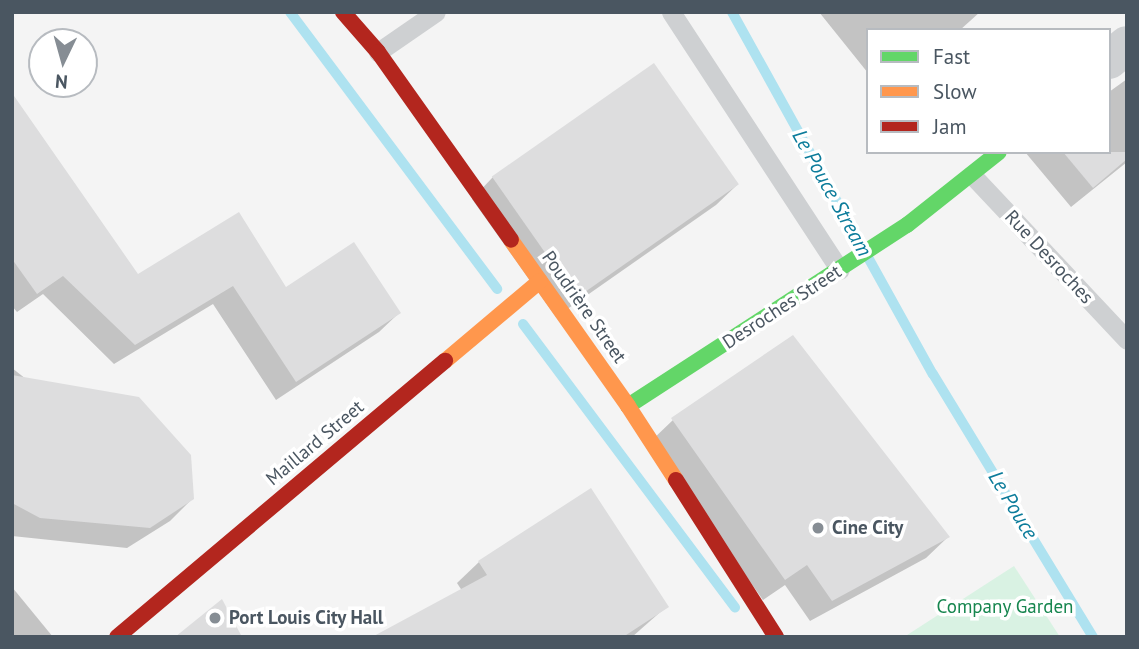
<!DOCTYPE html>
<meta charset="utf-8">
<style>
body{margin:0}
#map{position:relative;width:1139px;height:649px;overflow:hidden;background:#f4f4f4;font-family:"PT Sans",sans-serif}
div>[style]{position:absolute}
.green>*{inset:0;background:#d9f2e3}
.shadow>*{inset:0;background:#0003}
.stream>*{height:10px;margin:-5px;padding:0 5px;transform-origin:5px;border-radius:5px;background:#aee2f0}
.building>*{inset:0;background:#ddddde;transform-origin:0 0}
.lane>*{height:19px;margin:-9.5px;padding:0 9.5px;transform-origin:9.5px;border-radius:9.5px;background:#ced0d2}
.street>*{height:38px;margin:-19px;padding:0 19px;transform-origin:19px;border-radius:19px;background:#ced0d2}
.fast>*{height:16px;margin:-8px;padding:0 8px;transform-origin:8px;border-radius:8px;background:#63d668}
.slow>*{height:16px;margin:-8px;padding:0 8px;transform-origin:8px;border-radius:8px;background:#ff974d}
.jam>*{height:16px;margin:-8px;padding:0 8px;transform-origin:8px;border-radius:8px;background:#b3261e}
.dots>*{width:19px;height:19px;translate:-50% -50%;box-sizing:border-box;border:4px solid #fff;border-radius:50%}
span{translate:-50% -50%;white-space:nowrap;text-align:center;line-height:1.15;-webkit-text-stroke:7px #fff;paint-order:stroke}
.street-label{font-size:19px;color:#4a5661}
.poi-label{font-size:19px;color:#4a5661;font-weight:700}
.left{translate:0 -50%;text-align:left}
.park-label{font-size:19px;color:#17864f}
.water-label{font-size:21px;color:#0c7c9b;font-style:italic}
.frame{position:absolute;inset:0;border:14px solid #4a5661;pointer-events:none}
.legend{position:absolute;left:866px;top:28px;width:245px;height:126px;box-sizing:border-box;background:#fff;border:2px solid #b7bbc0;margin:0;padding:9px 12px;list-style:none;font-size:21px;color:#4a5661}
.legend li{display:flex;align-items:center;gap:14px;height:35px}
.legend b{width:35px;border:2px solid #b7bbc0}
.north{position:absolute;left:28px;top:28px;width:70px;height:70px;box-sizing:border-box;background:#fff;border:2px solid #b7bbc0;border-radius:50%;rotate:185deg;font-size:19px;font-weight:700;line-height:28px;text-align:center;color:#4a5661}
.north::after{content:'';display:block;margin:auto;width:24px;height:32px;background:#868d94;clip-path:polygon(50% 0,100% 100%,50% 72%,0 100%)}
</style>
<div id="map">
<div class="green">
<div style="clip-path:polygon(1014px 566px,1060px 637px,904px 637px)"></div>
</div>
<div class="shadow">
<div style="clip-path:polygon(819px 12px,980px 12px,960px 30px,868px 30px,868px 73px)"></div>
<div style="clip-path:polygon(1127px 79px,1127px 162px,1071px 207px,1025px 152px,1109px 152px,1109px 92px)"></div>
<div style="clip-path:polygon(12px 96px,138px 276px,285px 290px,399px 313px,379px 332px,276px 400px,213px 304px,114px 364px,43px 294px,17px 312px,12px 306px)"></div>
<div style="clip-path:polygon(493px 177px,738px 184px,716px 205px,556px 317px,472px 199px)"></div>
<div style="clip-path:polygon(12px 368px,26px 379px,192px 499px,170px 521px,127px 548px,12px 536px)"></div>
<div style="clip-path:polygon(673px 420px,948px 537px,926px 558px,810px 621px,785px 585px,763px 600px,651px 441px)"></div>
<div style="clip-path:polygon(591px 490px,666px 607px,632px 637px,492px 637px,457px 583px,479px 562px)"></div>
<div style="clip-path:polygon(12px 587px,53px 637px,12px 637px)"></div>
</div>
<div class="stream">
<div style="left:290px;top:12px;width:346px;rotate:53.2deg"></div>
<div style="left:732px;top:12px;width:414px;rotate:61deg"></div>
<div style="left:933px;top:374px;width:308px;rotate:58.7deg"></div>
<div style="left:523px;top:324px;width:354px;rotate:53.2deg"></div>
</div>
<div class="building">
<div style="left:654px;top:63px;width:148px;height:198px;rotate:55deg"></div>
<div style="clip-path:polygon(12px 93px,138px 274px,239px 212px,286px 287px,354px 242px,401px 313px,296px 382px,233px 286px,135px 345px,63px 276px,37px 294px,12px 259px)"></div>
<div style="clip-path:polygon(1063px 152px,1127px 152px,1127px 159px,1093px 188px)"></div>
<div style="clip-path:polygon(793px 335px,950px 537px,832px 601px,807px 565px,785px 580px,671px 418px)"></div>
<div style="clip-path:polygon(12px 375px,139px 397px,191px 455px,194px 499px,150px 528px,40px 518px,12px 503px)"></div>
<div style="clip-path:polygon(591px 488px,669px 607px,623px 637px,372px 637px,487px 575px,478px 561px)"></div>
<div style="clip-path:polygon(222px 599px,242px 637px,175px 637px)"></div>
</div>
<div class="lane">
<div style="left:671px;top:12px;width:308px;rotate:56.8deg"></div>
<div style="left:378px;top:52px;width:70px;rotate:-34.6deg"></div>
<div style="left:972px;top:175px;width:226px;rotate:46.8deg"></div>
</div>
<div class="street">
<div style="left:1109px;top:60px;width:23px;rotate:-40deg"></div>
</div>
<div class="fast">
<div style="left:628px;top:406px;width:333px;rotate:-33deg"></div>
<div style="left:907px;top:225px;width:117px;rotate:-38.4deg"></div>
</div>
<div class="slow">
<div style="left:511px;top:240px;width:203px;rotate:54.8deg"></div>
<div style="left:628px;top:406px;width:88px;rotate:57deg"></div>
<div style="left:445px;top:361px;width:124px;rotate:-40.1deg"></div>
</div>
<div class="jam">
<div style="left:343px;top:12px;width:53px;rotate:48.8deg"></div>
<div style="left:378px;top:52px;width:230px;rotate:54.7deg"></div>
<div style="left:676px;top:480px;width:186px;rotate:57.5deg"></div>
<div style="left:117px;top:637px;width:429px;rotate:-40.1deg"></div>
</div>
<div class="dots">
<div style="left:818px;top:528px;background:#868d94"></div>
<div style="left:215px;top:618px;background:#868d94"></div>
</div>
<div class="street-label">
<span style="left:1049px;top:257px;rotate:47deg">Rue Desroches</span>
<span style="left:584px;top:307px;rotate:55deg">Poudrière Street</span>
<span style="left:782px;top:307px;rotate:-33deg">Desroches Street</span>
<span style="left:315px;top:443px;rotate:-40deg">Maillard Street</span>
</div>
<div class="poi-label">
<span class="left" style="left:832px;top:528px">Cine City</span>
<span class="left" style="left:229px;top:618px">Port Louis City Hall</span>
</div>
<div class="park-label">
<span style="left:1005px;top:607px">Company Garden</span>
</div>
<div class="water-label">
<span style="left:832px;top:193px;rotate:61deg">Le Pouce Stream</span>
<span style="left:1013px;top:505px;rotate:59deg">Le Pouce</span>
</div>
<div class="frame"></div>
<ul class="legend">
<li><b style="height:9px;background:#63d668"></b>Fast</li>
<li><b style="height:9px;background:#ff974d"></b>Slow</li>
<li><b style="height:9px;background:#b3261e"></b>Jam</li>
</ul>
<div class="north">N</div>
</div>
